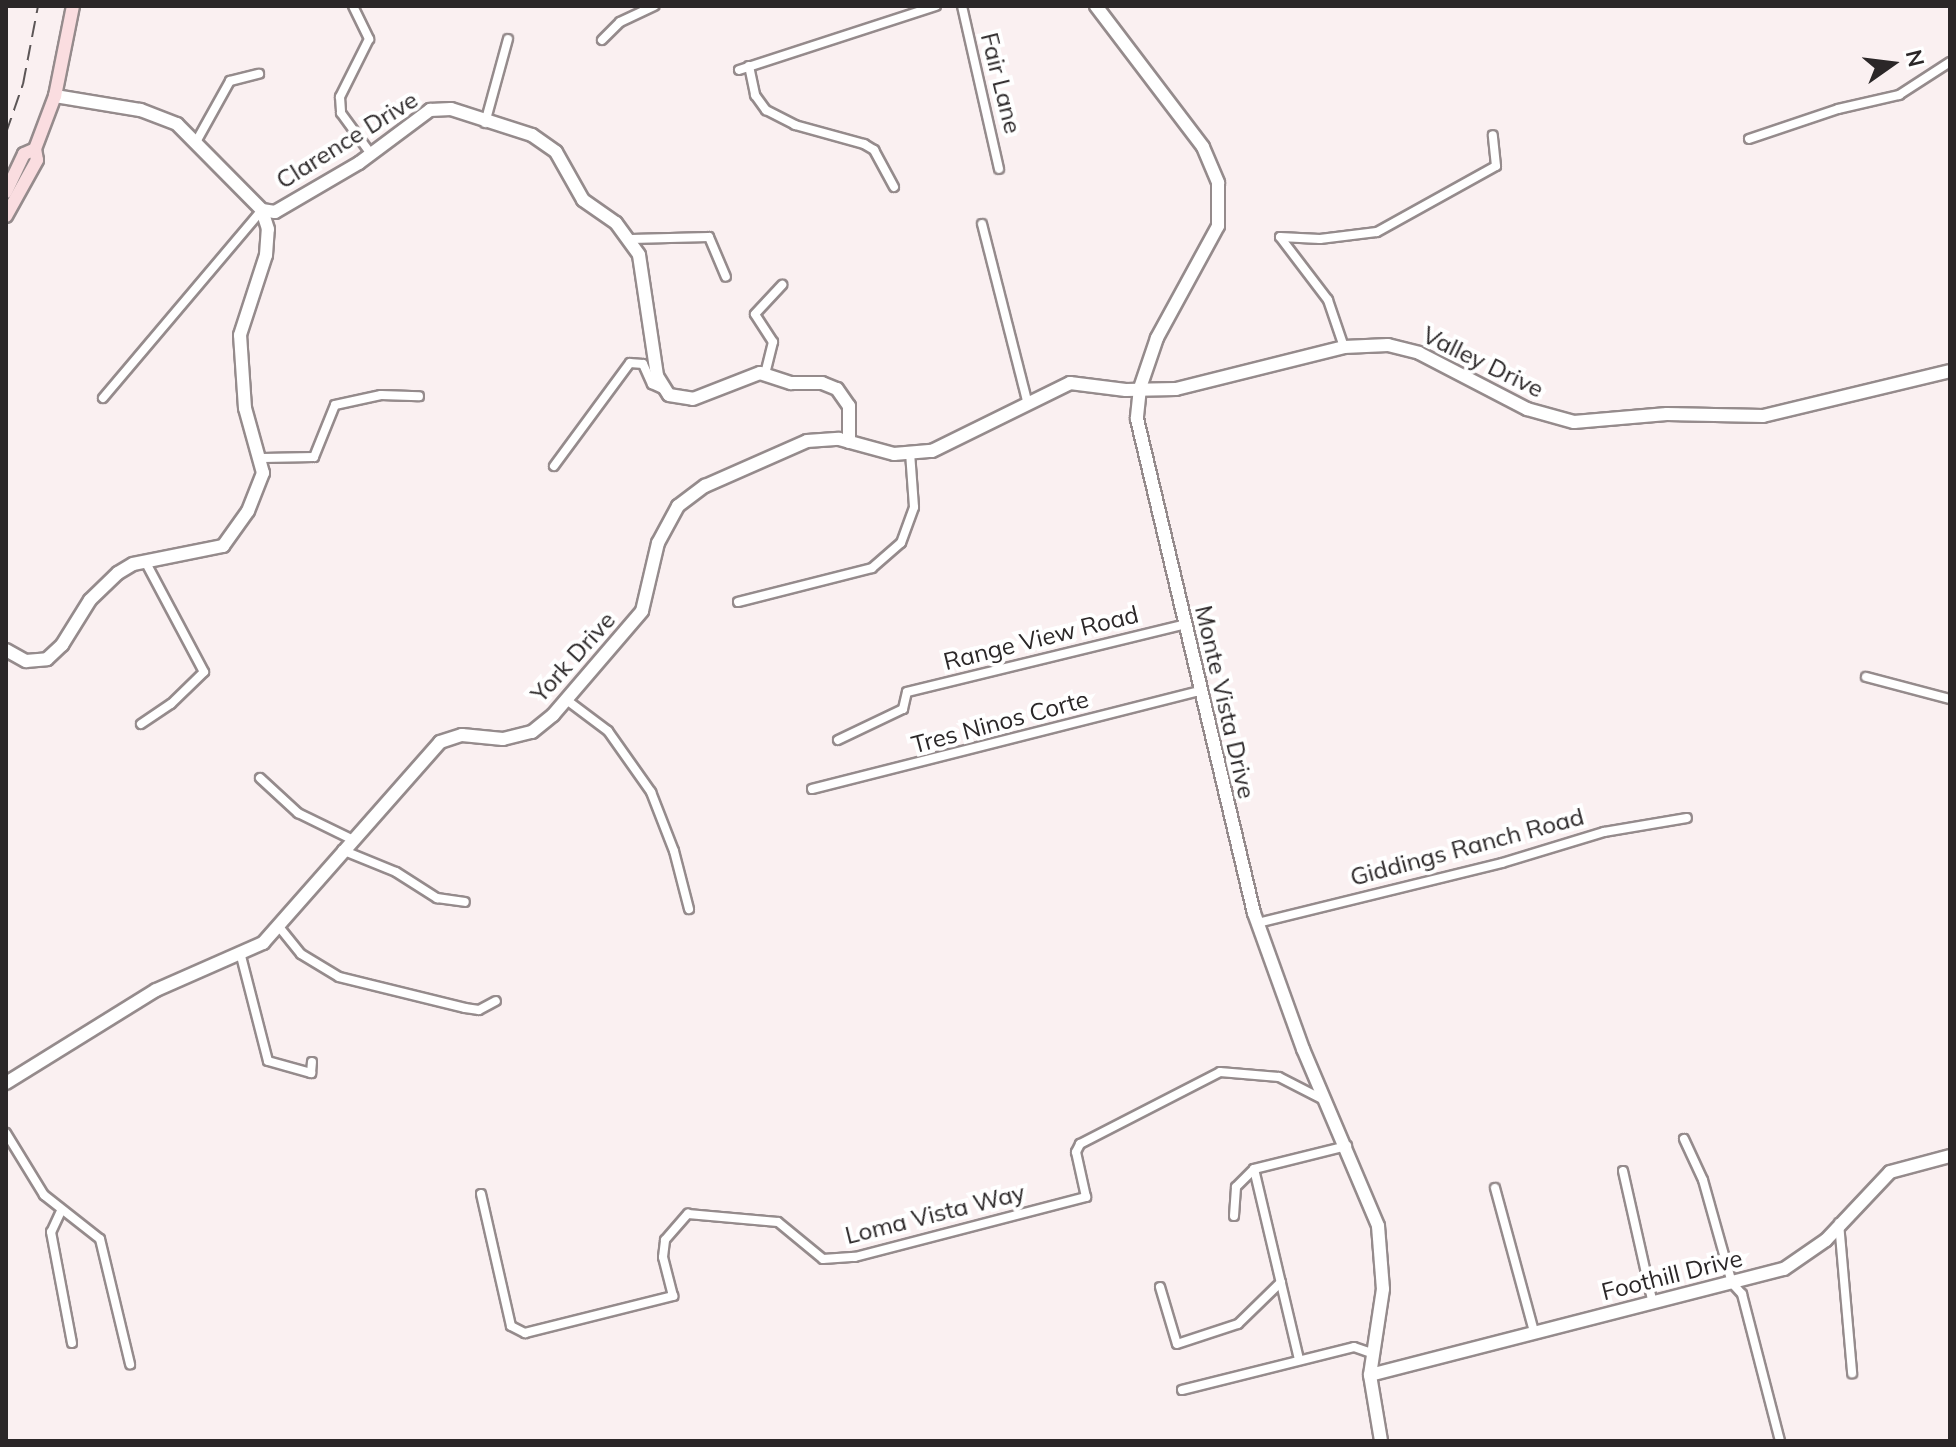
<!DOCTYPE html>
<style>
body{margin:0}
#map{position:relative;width:1956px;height:1447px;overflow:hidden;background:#faf0f1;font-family:Mulish,sans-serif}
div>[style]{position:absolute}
.roads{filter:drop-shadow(2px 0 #958b8c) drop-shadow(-2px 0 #958b8c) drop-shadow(0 2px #958b8c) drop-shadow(0 -2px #958b8c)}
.street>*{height:8px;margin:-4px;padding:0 4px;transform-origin:4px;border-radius:4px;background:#fff}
.secondary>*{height:12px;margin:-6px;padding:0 6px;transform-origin:6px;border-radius:6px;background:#fff}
.primary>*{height:12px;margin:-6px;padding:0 6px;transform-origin:6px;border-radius:6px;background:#fadde0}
.rail>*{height:2px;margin-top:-1px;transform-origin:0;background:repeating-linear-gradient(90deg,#5c5657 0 16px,transparent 0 24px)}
span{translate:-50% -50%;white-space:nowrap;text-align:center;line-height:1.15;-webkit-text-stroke:8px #fff;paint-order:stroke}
.street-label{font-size:24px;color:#2b2728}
.frame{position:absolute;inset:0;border:8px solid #2b2728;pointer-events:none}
.north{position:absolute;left:1852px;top:24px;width:80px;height:80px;-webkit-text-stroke:6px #fff;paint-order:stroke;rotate:76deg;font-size:22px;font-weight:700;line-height:32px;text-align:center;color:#2b2728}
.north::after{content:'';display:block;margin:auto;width:28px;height:36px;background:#2b2728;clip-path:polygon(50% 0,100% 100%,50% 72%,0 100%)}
</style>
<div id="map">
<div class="roads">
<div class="street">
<div style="left:353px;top:6px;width:37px;rotate:64deg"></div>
<div style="left:369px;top:39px;width:65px;rotate:116.6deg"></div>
<div style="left:340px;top:97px;width:16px;rotate:86deg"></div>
<div style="left:341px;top:113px;width:51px;rotate:53.8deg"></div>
<div style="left:962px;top:6px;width:167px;rotate:77.2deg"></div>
<div style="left:602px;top:40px;width:25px;rotate:-45deg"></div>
<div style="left:620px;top:22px;width:38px;rotate:-25deg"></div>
<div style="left:749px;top:66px;width:30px;rotate:78deg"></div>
<div style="left:755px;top:95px;width:19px;rotate:54deg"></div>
<div style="left:766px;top:110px;width:33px;rotate:27deg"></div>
<div style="left:795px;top:125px;width:72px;rotate:15.4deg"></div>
<div style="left:864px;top:144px;width:12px;rotate:31deg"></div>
<div style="left:874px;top:150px;width:42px;rotate:61.6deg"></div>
<div style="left:739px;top:70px;width:207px;rotate:-18deg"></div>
<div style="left:485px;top:123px;width:87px;rotate:-74.7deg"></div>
<div style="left:1749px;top:139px;width:94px;rotate:-18.6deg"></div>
<div style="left:1838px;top:109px;width:63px;rotate:-12.9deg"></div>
<div style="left:1899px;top:95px;width:61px;rotate:-32.9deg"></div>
<div style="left:196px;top:142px;width:70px;rotate:-60.9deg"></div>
<div style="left:230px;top:81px;width:30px;rotate:-14deg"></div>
<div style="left:982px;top:224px;width:182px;rotate:75.7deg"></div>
<div style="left:631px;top:239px;width:78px;rotate:-1.5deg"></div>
<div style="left:709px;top:237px;width:43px;rotate:67deg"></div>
<div style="left:1344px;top:347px;width:50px;rotate:-108.8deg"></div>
<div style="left:1328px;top:300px;width:79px;rotate:-127.3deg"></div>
<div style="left:1280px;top:237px;width:40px;rotate:2.9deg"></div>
<div style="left:1320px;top:239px;width:57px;rotate:-7deg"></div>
<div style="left:1377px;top:232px;width:136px;rotate:-29deg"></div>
<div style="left:1496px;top:166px;width:31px;rotate:-96deg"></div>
<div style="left:765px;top:374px;width:33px;rotate:-76deg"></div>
<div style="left:773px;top:342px;width:33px;rotate:-123deg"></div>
<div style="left:755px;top:314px;width:40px;rotate:-47deg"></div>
<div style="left:103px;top:398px;width:246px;rotate:-49.8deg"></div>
<div style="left:263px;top:458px;width:51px;rotate:-1.1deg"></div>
<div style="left:314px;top:457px;width:56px;rotate:-68deg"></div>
<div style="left:335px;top:405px;width:47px;rotate:-12.3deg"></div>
<div style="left:381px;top:395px;width:38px;rotate:2deg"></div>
<div style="left:554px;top:466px;width:128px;rotate:-53.6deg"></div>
<div style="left:630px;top:363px;width:13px;rotate:4deg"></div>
<div style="left:643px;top:364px;width:22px;rotate:66deg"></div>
<div style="left:652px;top:384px;width:14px;rotate:25deg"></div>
<div style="left:738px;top:602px;width:138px;rotate:-14.2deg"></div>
<div style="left:872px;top:568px;width:38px;rotate:-41deg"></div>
<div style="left:901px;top:543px;width:38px;rotate:-70deg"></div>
<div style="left:914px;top:507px;width:54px;rotate:-94.2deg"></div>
<div style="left:1866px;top:677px;width:87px;rotate:14.7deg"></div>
<div style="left:568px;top:701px;width:50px;rotate:36.9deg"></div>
<div style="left:608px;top:731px;width:75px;rotate:54.8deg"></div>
<div style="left:651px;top:792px;width:63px;rotate:68.7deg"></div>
<div style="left:674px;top:851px;width:60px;rotate:75.5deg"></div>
<div style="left:141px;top:724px;width:36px;rotate:-34deg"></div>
<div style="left:171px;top:704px;width:46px;rotate:-44.1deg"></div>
<div style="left:204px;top:672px;width:126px;rotate:-118deg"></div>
<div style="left:838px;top:740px;width:72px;rotate:-25.5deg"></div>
<div style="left:903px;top:709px;width:17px;rotate:-77deg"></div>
<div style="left:907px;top:692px;width:287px;rotate:-13.7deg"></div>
<div style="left:260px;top:778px;width:52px;rotate:42.6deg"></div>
<div style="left:298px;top:813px;width:59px;rotate:26.1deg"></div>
<div style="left:812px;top:789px;width:398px;rotate:-14.2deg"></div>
<div style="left:342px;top:850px;width:58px;rotate:22.2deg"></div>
<div style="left:396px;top:872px;width:49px;rotate:32.4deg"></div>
<div style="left:437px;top:898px;width:28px;rotate:8deg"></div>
<div style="left:1258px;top:923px;width:251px;rotate:-13.8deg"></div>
<div style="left:1502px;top:863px;width:107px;rotate:-16.9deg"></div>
<div style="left:1604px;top:832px;width:84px;rotate:-9.6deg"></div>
<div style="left:280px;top:928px;width:33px;rotate:51deg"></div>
<div style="left:301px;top:954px;width:44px;rotate:31.2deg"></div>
<div style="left:339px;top:977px;width:130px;rotate:13.8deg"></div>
<div style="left:465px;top:1008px;width:14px;rotate:8deg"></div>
<div style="left:479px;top:1010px;width:19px;rotate:-28deg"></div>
<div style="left:241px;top:956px;width:108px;rotate:75.6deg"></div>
<div style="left:268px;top:1061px;width:45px;rotate:15.6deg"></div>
<div style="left:311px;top:1073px;width:11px;rotate:-85deg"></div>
<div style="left:6px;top:1133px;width:73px;rotate:58.5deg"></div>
<div style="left:44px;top:1195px;width:71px;rotate:38.2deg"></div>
<div style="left:100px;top:1239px;width:129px;rotate:76.5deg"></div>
<div style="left:1684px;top:1139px;width:45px;rotate:65.1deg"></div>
<div style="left:1703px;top:1180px;width:107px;rotate:74.3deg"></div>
<div style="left:1732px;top:1283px;width:15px;rotate:48deg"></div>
<div style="left:1742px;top:1294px;width:152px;rotate:75.5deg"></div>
<div style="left:1254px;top:1169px;width:196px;rotate:76.7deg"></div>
<div style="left:1623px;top:1171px;width:136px;rotate:77.3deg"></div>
<div style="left:1495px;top:1188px;width:149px;rotate:74.8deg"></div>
<div style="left:481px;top:1194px;width:135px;rotate:77.2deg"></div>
<div style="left:511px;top:1326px;width:16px;rotate:27deg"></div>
<div style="left:525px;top:1333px;width:153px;rotate:-14deg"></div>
<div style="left:673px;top:1296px;width:40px;rotate:-104.4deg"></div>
<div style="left:663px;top:1257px;width:17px;rotate:-83deg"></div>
<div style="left:665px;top:1240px;width:35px;rotate:-49deg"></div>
<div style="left:688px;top:1214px;width:90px;rotate:5.1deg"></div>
<div style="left:778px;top:1222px;width:58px;rotate:39.4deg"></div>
<div style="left:823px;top:1259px;width:32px;rotate:-4deg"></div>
<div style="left:855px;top:1257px;width:239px;rotate:-14.6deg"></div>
<div style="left:1086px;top:1197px;width:46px;rotate:-102.5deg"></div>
<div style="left:1076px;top:1152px;width:9px;rotate:-63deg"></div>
<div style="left:1080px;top:1144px;width:157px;rotate:-27.2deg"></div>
<div style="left:1220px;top:1072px;width:59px;rotate:4.8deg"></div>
<div style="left:1279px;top:1077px;width:51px;rotate:27.1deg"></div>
<div style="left:61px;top:1211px;width:23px;rotate:115deg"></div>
<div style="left:51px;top:1232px;width:113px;rotate:79.3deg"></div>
<div style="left:1234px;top:1216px;width:29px;rotate:-86deg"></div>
<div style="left:1236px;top:1187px;width:25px;rotate:-45deg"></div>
<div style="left:1254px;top:1169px;width:96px;rotate:-13.9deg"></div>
<div style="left:1839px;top:1223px;width:151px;rotate:85deg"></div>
<div style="left:1160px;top:1287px;width:59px;rotate:73.4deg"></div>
<div style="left:1177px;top:1344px;width:64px;rotate:-18.2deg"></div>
<div style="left:1238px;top:1324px;width:60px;rotate:-44.3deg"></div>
<div style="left:1182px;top:1390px;width:177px;rotate:-14deg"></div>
<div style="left:1354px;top:1347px;width:18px;rotate:19deg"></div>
</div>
<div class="secondary">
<div style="left:1096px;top:6px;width:177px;rotate:52.8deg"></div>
<div style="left:1203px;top:147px;width:39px;rotate:67deg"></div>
<div style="left:1218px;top:183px;width:43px;rotate:90deg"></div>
<div style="left:1218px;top:226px;width:128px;rotate:118.6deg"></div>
<div style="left:1157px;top:338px;width:53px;rotate:108.8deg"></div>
<div style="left:1140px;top:388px;width:31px;rotate:96deg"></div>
<div style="left:1137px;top:419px;width:508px;rotate:76.68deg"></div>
<div style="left:1254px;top:913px;width:145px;rotate:70.2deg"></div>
<div style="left:1303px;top:1049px;width:192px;rotate:67deg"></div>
<div style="left:1378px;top:1226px;width:63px;rotate:85.5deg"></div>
<div style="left:1383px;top:1289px;width:87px;rotate:98.6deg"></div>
<div style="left:1370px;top:1375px;width:67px;rotate:80.5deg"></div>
<div style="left:262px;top:210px;width:13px;rotate:9deg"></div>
<div style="left:275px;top:212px;width:97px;rotate:-30.3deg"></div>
<div style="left:359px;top:163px;width:89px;rotate:-36.7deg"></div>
<div style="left:430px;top:110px;width:21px;rotate:-3deg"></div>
<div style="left:451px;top:109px;width:85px;rotate:17.8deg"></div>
<div style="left:532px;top:135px;width:29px;rotate:35deg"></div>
<div style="left:556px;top:152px;width:55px;rotate:60.6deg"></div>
<div style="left:583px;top:200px;width:40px;rotate:34.9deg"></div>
<div style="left:616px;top:223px;width:39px;rotate:54deg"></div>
<div style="left:639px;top:255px;width:122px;rotate:81.5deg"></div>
<div style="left:657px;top:376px;width:22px;rotate:58deg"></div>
<div style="left:669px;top:395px;width:24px;rotate:9deg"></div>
<div style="left:693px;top:399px;width:72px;rotate:-21.2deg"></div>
<div style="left:760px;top:373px;width:33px;rotate:18deg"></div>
<div style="left:791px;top:383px;width:31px"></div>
<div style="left:822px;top:383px;width:16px;rotate:22deg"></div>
<div style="left:837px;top:389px;width:21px;rotate:55deg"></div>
<div style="left:849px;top:406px;width:36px;rotate:90deg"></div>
<div style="left:6px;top:650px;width:23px;rotate:29deg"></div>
<div style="left:26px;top:661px;width:21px;rotate:-5deg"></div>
<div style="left:47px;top:659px;width:21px;rotate:-43deg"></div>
<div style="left:62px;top:645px;width:53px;rotate:-58.1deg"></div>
<div style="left:90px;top:600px;width:39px;rotate:-44deg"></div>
<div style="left:118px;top:573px;width:17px;rotate:-31deg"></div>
<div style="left:133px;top:564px;width:92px;rotate:-11.3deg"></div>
<div style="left:223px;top:546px;width:43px;rotate:-54.5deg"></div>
<div style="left:248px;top:511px;width:41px;rotate:-68.5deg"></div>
<div style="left:263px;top:473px;width:67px;rotate:-105.5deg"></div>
<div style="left:245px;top:408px;width:73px;rotate:-93.9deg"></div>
<div style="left:240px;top:335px;width:84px;rotate:-72deg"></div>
<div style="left:266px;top:255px;width:26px;rotate:-86deg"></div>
<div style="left:268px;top:229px;width:20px;rotate:-108deg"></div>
<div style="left:262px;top:210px;width:121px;rotate:-134.7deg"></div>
<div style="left:177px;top:124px;width:40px;rotate:-159deg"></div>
<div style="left:140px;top:110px;width:86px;rotate:-170.6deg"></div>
<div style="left:6px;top:1083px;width:176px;rotate:-31.8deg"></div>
<div style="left:156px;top:990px;width:117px;rotate:-23.7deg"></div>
<div style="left:263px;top:943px;width:268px;rotate:-48.6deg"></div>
<div style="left:440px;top:742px;width:23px;rotate:-18deg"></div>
<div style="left:462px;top:735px;width:41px;rotate:5.6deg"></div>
<div style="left:503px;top:739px;width:30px;rotate:-14deg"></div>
<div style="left:532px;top:732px;width:27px;rotate:-39deg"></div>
<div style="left:553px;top:715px;width:137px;rotate:-49.4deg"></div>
<div style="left:642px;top:611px;width:70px;rotate:-76.8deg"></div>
<div style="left:658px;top:543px;width:42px;rotate:-61.6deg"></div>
<div style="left:678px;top:506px;width:34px;rotate:-37deg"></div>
<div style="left:705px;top:486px;width:111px;rotate:-23.8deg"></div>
<div style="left:807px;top:441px;width:32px;rotate:-4deg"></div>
<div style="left:839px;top:439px;width:57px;rotate:15.3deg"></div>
<div style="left:894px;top:454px;width:38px;rotate:-5deg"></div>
<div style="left:932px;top:451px;width:154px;rotate:-26.2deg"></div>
<div style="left:1070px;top:383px;width:56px;rotate:7.1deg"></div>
<div style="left:1126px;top:390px;width:50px;rotate:-1.1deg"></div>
<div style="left:1176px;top:389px;width:173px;rotate:-14deg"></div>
<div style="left:1344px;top:347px;width:44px;rotate:-2.6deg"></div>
<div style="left:1388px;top:345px;width:32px;rotate:14deg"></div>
<div style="left:1419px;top:353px;width:122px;rotate:27.4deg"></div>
<div style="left:1527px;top:409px;width:49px;rotate:15.5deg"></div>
<div style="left:1574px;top:422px;width:93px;rotate:-4.9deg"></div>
<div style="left:1667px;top:414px;width:96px;rotate:1.2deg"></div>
<div style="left:1763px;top:416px;width:192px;rotate:-13.5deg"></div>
<div style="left:1370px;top:1375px;width:427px;rotate:-14.4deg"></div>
<div style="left:1784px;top:1269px;width:51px;rotate:-34.6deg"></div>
<div style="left:1826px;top:1240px;width:93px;rotate:-46.7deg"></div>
<div style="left:1890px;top:1172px;width:62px;rotate:-14.9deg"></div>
</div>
<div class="primary">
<div style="left:6px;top:192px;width:42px;rotate:-64.7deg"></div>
<div style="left:24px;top:154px;width:12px;rotate:-24deg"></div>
<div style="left:6px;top:216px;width:64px;rotate:-61deg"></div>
<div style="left:37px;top:160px;width:11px;rotate:-100deg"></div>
<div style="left:35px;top:149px;width:57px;rotate:-69.3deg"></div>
<div style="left:55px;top:96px;width:92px;rotate:-78.7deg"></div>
</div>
</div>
<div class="rail">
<div style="left:6px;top:133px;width:52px;rotate:-70.9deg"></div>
<div style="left:23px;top:84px;width:79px;rotate:-79.1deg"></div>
</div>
<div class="street-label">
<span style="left:1001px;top:83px;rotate:76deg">Fair Lane</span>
<span style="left:347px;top:140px;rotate:-32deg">Clarence Drive</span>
<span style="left:1483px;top:362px;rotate:26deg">Valley Drive</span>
<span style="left:1041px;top:638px;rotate:-14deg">Range View Road</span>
<span style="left:573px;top:657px;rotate:-48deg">York Drive</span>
<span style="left:1225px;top:702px;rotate:77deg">Monte Vista Drive</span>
<span style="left:1000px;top:722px;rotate:-15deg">Tres Ninos Corte</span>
<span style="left:1467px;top:847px;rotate:-15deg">Giddings Ranch Road</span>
<span style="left:935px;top:1214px;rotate:-14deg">Loma Vista Way</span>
<span style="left:1672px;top:1275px;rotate:-14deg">Foothill Drive</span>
</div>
<div class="frame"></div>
<div class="north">N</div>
</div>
